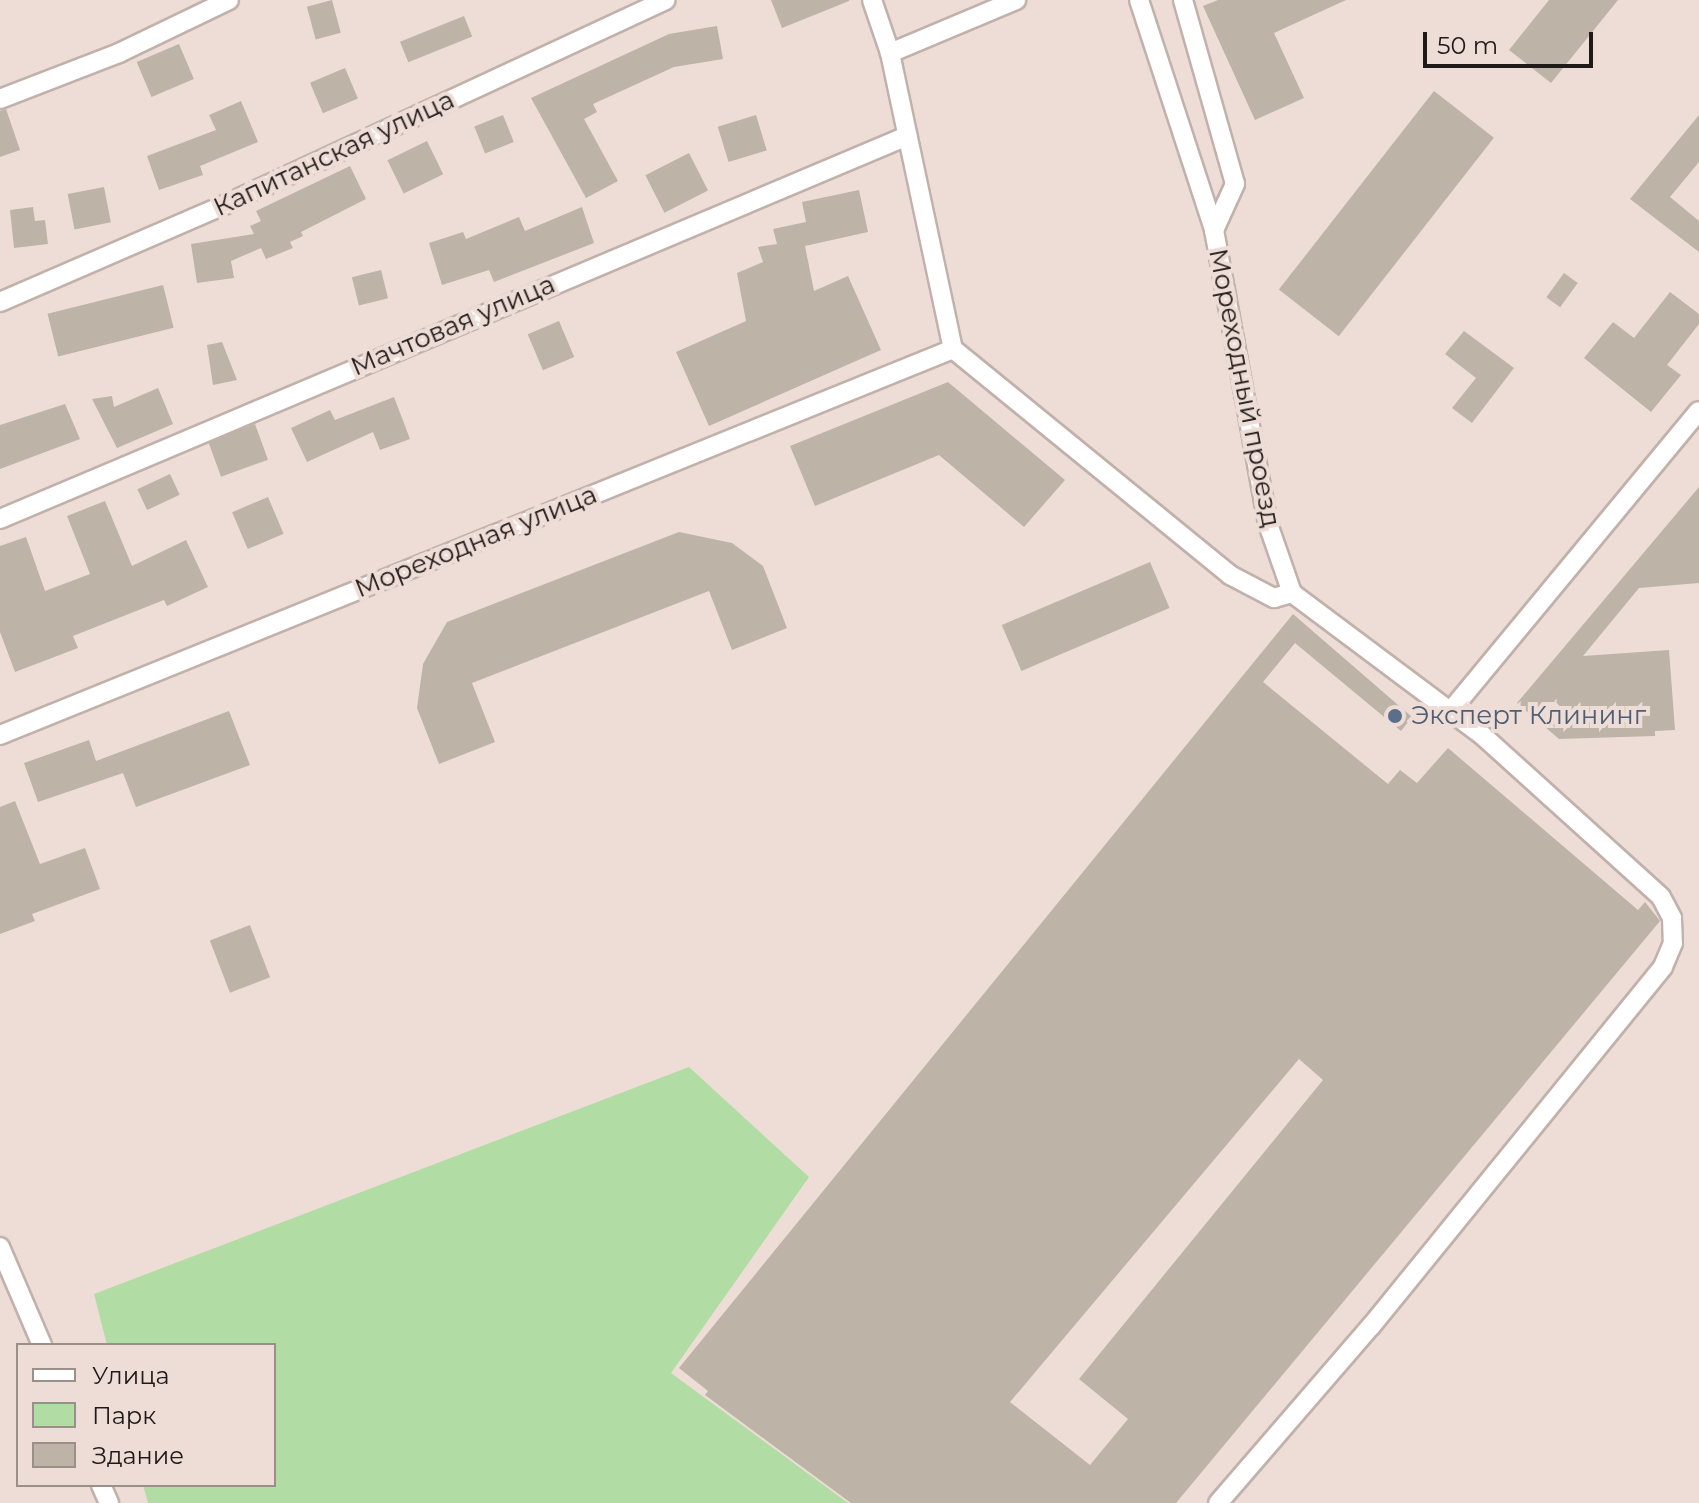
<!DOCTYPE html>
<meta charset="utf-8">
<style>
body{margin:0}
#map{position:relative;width:1699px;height:1503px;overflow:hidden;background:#eeddd7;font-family:Montserrat,sans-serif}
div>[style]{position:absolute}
.green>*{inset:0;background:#b1dda4}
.building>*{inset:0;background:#bdb3a7;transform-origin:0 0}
.roads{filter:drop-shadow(2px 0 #c1b1ab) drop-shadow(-2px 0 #c1b1ab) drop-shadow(0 2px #c1b1ab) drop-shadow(0 -2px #c1b1ab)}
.minor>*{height:18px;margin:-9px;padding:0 9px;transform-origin:9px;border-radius:9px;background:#fff}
.dots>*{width:22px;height:22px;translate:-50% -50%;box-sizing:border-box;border:4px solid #eeddd7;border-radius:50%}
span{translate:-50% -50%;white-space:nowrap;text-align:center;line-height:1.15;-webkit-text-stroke:8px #eeddd7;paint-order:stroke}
.street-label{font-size:26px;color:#1f1917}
.service-label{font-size:26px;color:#4e5e75}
.left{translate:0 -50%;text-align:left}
.legend{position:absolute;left:16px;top:1343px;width:260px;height:144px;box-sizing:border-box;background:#eeddd7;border:2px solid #9b8f8a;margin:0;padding:10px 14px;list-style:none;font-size:24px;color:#1f1917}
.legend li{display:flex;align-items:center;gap:16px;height:40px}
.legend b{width:40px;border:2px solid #9b8f8a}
.scale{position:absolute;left:1423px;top:32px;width:170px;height:36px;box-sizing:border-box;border:4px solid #1f1917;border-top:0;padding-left:10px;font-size:24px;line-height:28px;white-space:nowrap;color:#1f1917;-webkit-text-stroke:6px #eeddd7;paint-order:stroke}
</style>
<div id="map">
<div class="green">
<div style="clip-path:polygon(689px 1067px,809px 1177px,671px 1373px,848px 1503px,148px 1503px,143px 1485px,274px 1485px,274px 1345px,107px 1345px,94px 1294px)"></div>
</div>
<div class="building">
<div style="left:332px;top:0;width:34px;height:26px;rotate:75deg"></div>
<div style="clip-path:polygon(771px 0,849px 0,849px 1px,782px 28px)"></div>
<div style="clip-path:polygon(1218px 0,1346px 0,1274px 33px,1304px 98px,1255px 120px,1203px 6px)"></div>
<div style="clip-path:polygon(1549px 0,1618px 0,1551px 83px,1509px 50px)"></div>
<div style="left:464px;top:16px;width:22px;height:69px;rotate:68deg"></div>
<div style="clip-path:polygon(717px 26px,723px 59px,674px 67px,593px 104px,597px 112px,584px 119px,618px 181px,586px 198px,531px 98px,669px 34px)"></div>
<div style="left:179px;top:44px;width:38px;height:46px;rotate:67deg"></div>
<div style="left:345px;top:68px;width:33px;height:38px;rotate:67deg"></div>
<div style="left:1434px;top:91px;width:76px;height:252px;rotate:38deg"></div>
<div style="clip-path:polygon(241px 101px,258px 142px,200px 166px,203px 175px,159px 190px,147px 156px,216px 130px,209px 115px)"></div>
<div style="clip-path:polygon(6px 109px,20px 150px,0 157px,0 111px)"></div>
<div style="left:503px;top:115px;width:29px;height:31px;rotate:68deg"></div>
<div style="left:756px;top:115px;width:37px;height:40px;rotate:73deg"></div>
<div style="clip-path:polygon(1699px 115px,1699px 162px,1670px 197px,1699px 221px,1699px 252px,1630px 199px)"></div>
<div style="left:427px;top:141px;width:37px;height:44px;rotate:64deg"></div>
<div style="left:689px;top:153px;width:42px;height:49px;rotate:63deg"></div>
<div style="clip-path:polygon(350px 166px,366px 199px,301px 232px,303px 236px,290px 242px,293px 248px,266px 259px,261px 248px,231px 261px,234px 278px,197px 283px,191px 244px,254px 234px,250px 226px,261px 221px,256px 211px)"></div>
<div style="left:104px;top:187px;width:36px;height:37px;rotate:79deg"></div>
<div style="clip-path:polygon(859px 190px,868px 232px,805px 246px,814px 291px,848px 276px,881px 350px,709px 426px,676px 352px,746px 321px,737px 273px,763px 262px,758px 247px,777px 244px,773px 229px,806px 222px,802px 202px)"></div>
<div style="clip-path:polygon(33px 207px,35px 221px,45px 220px,48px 244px,14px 248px,10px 210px)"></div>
<div style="clip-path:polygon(582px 207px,594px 243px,494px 282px,489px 270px,442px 285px,429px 243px,463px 232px,466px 239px,519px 217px,525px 231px)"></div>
<div style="left:381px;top:270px;width:29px;height:30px;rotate:76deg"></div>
<div style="left:1564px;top:273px;width:17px;height:30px;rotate:36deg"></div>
<div style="left:163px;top:285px;width:44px;height:119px;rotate:76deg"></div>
<div style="clip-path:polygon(1670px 292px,1699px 314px,1699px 324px,1667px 365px,1681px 375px,1651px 412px,1584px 358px,1613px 322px,1634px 338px)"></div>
<div style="left:559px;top:321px;width:39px;height:34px;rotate:67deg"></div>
<div style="clip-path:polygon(1464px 331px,1514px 368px,1472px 423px,1452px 408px,1476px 378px,1445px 354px)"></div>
<div style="clip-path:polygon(222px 342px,237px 380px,213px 385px,207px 345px)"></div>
<div style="clip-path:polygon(948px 382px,1065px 480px,1024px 527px,939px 455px,815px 506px,790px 446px)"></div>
<div style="clip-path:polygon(158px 388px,173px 424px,117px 448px,92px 399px,112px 396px,114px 407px)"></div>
<div style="clip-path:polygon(394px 397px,410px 439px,380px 450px,373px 432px,307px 462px,291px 428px,330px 410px,335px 420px)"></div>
<div style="clip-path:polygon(65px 404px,80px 439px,0 469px,0 425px)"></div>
<div style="left:255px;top:424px;width:38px;height:50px;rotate:70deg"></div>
<div style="left:170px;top:474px;width:23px;height:36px;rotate:65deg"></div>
<div style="clip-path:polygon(1699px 487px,1699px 583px,1639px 588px,1583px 656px,1669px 650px,1675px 730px,1655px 731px,1655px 736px,1559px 739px,1517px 703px)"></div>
<div style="left:268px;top:497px;width:40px;height:39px;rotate:67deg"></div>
<div style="clip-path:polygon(105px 501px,132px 566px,186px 540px,208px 587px,167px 606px,164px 600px,73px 636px,78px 648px,15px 672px,0 632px,0 546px,26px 537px,45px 591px,90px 574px,67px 516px)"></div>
<div style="clip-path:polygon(679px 532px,732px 543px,763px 566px,787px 628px,732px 650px,709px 591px,472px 683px,495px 742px,439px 764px,417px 708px,423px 664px,447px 622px)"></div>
<div style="left:1150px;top:562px;width:50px;height:161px;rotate:67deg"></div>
<div style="clip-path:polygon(evenodd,1293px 614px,1412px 717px,1401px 731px,1295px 643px,1263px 682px,1388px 784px,1400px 770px,1417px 783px,1448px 748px,1638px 910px,1645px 902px,1660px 921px,1176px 1503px,851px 1503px,705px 1395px,708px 1391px,679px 1368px,1293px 614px,1299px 1059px,1323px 1080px,1079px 1379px,1128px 1419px,1090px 1465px,1010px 1402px,1299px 1059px)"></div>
<div style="clip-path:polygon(229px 711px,250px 765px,136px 807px,123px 773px,38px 802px,24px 763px,89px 740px,96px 761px)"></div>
<div style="clip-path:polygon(15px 801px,40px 864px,85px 848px,100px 889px,32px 914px,35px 921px,0 934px,0 807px)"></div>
<div style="left:250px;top:925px;width:56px;height:43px;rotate:69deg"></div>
</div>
<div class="roads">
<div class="minor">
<div style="left:872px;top:0;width:56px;rotate:71.2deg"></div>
<div style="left:890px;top:53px;width:303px;rotate:78deg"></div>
<div style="left:953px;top:349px;width:357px;rotate:39.2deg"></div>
<div style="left:1230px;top:575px;width:50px;rotate:27.6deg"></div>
<div style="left:1274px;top:598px;width:19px;rotate:-16deg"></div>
<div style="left:1292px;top:593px;width:237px;rotate:36.8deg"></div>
<div style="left:1482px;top:735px;width:241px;rotate:42.1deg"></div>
<div style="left:1661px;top:897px;width:24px;rotate:62deg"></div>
<div style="left:1672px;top:918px;width:25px;rotate:88deg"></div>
<div style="left:1673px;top:943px;width:26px;rotate:113deg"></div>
<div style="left:1663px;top:967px;width:463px;rotate:129.1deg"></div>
<div style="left:1371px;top:1326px;width:234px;rotate:130.8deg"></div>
<div style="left:1139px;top:0;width:242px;rotate:71.9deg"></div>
<div style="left:1183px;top:0;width:191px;rotate:74.2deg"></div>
<div style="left:1235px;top:184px;width:51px;rotate:114.5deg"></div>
<div style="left:1214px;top:230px;width:299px;rotate:79.6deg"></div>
<div style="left:1268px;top:524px;width:73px;rotate:70.8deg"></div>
<div style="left:890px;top:53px;width:137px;rotate:-22.8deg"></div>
<div style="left:0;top:99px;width:128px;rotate:-21.1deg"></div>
<div style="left:119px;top:53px;width:122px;rotate:-25.7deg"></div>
<div style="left:0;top:302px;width:242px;rotate:-23.4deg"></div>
<div style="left:222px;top:206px;width:489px;rotate:-24.9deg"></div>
<div style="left:0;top:519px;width:985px;rotate:-22.89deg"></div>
<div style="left:1448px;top:714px;width:393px;rotate:-50.4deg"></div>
<div style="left:0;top:735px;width:1028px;rotate:-22.05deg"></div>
<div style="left:0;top:1247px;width:107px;rotate:66.8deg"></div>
<div style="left:101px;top:1485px;width:20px;rotate:66deg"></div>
</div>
</div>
<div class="dots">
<div style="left:1395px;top:716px;background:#5c6f8a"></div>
</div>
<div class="street-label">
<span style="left:334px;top:154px;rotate:-25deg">Капитанская улица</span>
<span style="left:453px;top:326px;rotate:-23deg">Мачтовая улица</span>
<span style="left:1244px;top:388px;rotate:79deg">Мореходный проезд</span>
<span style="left:476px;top:542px;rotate:-22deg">Мореходная улица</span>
</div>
<div class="service-label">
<span class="left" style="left:1411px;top:716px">Эксперт Клининг</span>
</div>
<ul class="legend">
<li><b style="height:10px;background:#fff"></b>Улица</li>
<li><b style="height:22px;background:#b1dda4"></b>Парк</li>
<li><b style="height:22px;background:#bdb3a7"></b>Здание</li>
</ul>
<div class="scale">50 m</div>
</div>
